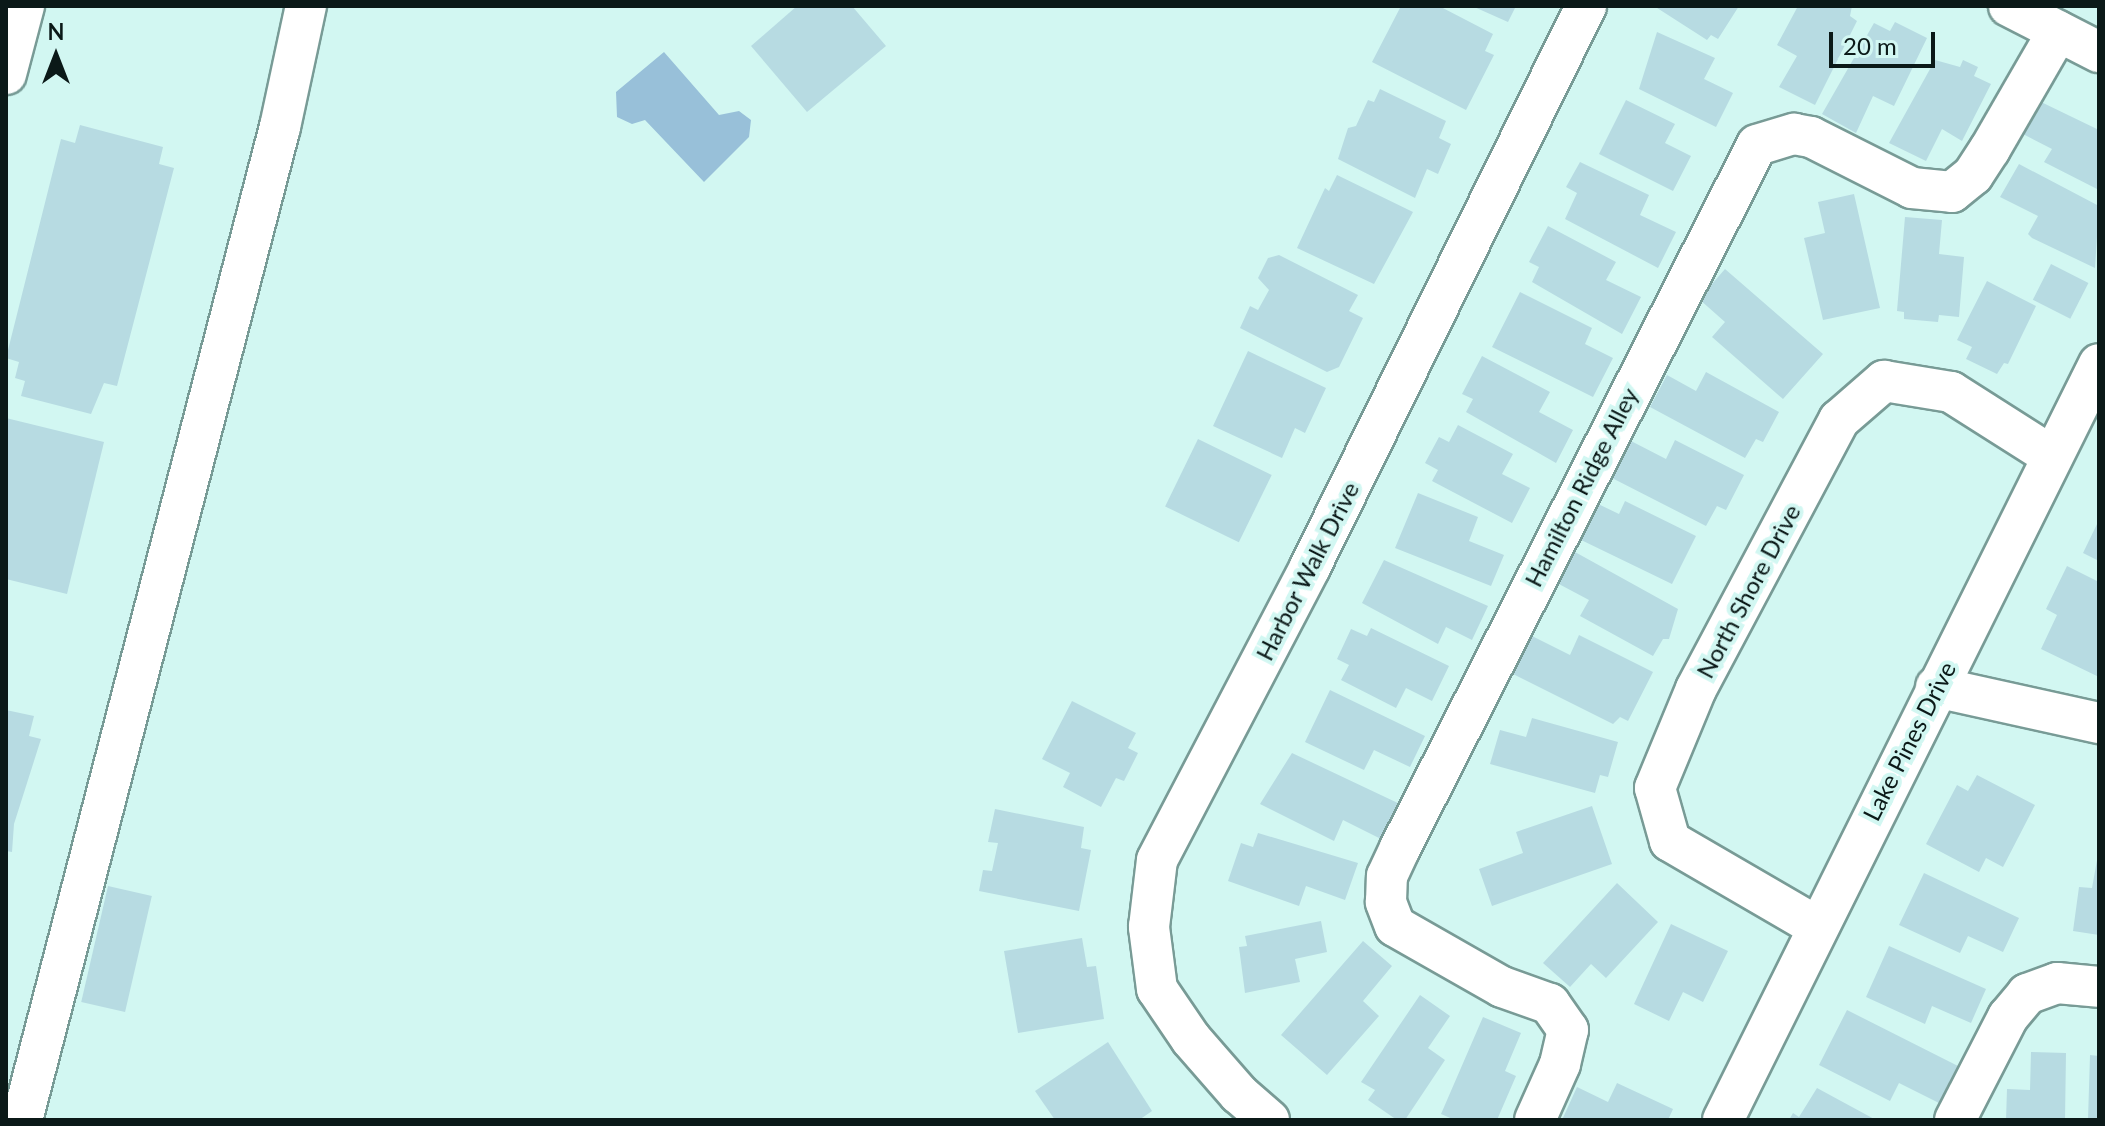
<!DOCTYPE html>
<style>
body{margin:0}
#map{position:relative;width:2105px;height:1126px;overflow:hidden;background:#d2f7f2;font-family:Lato,sans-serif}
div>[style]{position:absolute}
.water>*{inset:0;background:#98c0d9}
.building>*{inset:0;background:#b7dbe2;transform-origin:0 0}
.roads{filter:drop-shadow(2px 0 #789b96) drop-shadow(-2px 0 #789b96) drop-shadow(0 2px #789b96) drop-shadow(0 -2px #789b96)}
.minor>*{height:40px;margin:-20px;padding:0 20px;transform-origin:20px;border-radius:20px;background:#fff}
span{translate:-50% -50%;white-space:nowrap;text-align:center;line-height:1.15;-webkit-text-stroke:8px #d2f7f2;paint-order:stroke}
.street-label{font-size:24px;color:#0b1918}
.frame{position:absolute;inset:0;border:8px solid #0b1918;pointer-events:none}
.north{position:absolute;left:16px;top:16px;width:80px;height:80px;-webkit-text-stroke:6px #d2f7f2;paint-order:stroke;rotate:0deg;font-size:22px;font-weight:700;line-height:32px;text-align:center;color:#0b1918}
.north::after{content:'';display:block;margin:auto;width:28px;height:36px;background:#0b1918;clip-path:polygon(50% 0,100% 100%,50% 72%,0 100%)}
.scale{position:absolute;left:1829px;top:32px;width:106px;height:36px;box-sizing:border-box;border:4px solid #0b1918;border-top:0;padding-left:10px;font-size:24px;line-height:28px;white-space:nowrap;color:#0b1918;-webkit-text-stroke:6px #d2f7f2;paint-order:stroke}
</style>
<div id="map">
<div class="water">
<div style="clip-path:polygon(664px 52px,719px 115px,739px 111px,751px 120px,749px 137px,704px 182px,645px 120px,632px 124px,617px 117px,616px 92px)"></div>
</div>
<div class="building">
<div style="clip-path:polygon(797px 6px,852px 6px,886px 46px,807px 112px,751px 46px)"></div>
<div style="clip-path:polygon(1401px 6px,1439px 6px,1493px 34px,1485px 51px,1494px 55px,1466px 110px,1372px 62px)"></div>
<div style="clip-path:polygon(1472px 6px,1516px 6px,1508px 22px)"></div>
<div style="clip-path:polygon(1654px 6px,1739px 6px,1718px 39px,1711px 35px,1707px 40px)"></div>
<div style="clip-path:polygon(1798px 6px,1852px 6px,1850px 16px,1857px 21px,1815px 105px,1779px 87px,1797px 56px,1777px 45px)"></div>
<div style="clip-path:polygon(1895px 22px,1927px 38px,1894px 106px,1873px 96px,1856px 133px,1822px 114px,1874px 23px,1890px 31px)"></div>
<div style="clip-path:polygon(1657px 32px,1715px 58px,1704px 79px,1733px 93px,1716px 127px,1639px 89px)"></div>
<div style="clip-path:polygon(1935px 60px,1960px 67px,1963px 60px,1978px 67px,1974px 76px,1991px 84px,1962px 141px,1942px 129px,1926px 161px,1889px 143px)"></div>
<div style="clip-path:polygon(1380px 89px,1446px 121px,1439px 138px,1451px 144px,1438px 174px,1427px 169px,1415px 198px,1338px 159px,1348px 128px,1356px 126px,1368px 100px,1374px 102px)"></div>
<div style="clip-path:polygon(1626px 100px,1675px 124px,1665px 143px,1691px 156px,1673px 191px,1599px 154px)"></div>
<div style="clip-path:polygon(2039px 101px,2099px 130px,2099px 190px,2044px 162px,2052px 149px,2023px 134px)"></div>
<div style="clip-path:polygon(80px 125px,163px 147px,159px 164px,174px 168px,117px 386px,104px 383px,91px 414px,21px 396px,25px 381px,15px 378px,19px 362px,6px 358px,61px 139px,75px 143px)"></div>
<div style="clip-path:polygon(1580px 162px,1649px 195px,1640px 215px,1676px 232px,1658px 268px,1565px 219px,1577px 193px,1566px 187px)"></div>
<div style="clip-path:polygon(2019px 164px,2099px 206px,2095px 268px,2032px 238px,2028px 234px,2038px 216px,2000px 197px)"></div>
<div style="clip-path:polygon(1337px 175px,1413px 212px,1374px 284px,1297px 248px,1325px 188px,1329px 191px)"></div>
<div style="clip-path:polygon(1854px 194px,1880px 308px,1823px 320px,1804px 238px,1825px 233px,1818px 202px)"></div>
<div style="clip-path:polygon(1905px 217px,1942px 220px,1939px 254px,1964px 257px,1959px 317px,1939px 315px,1938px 322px,1904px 319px,1904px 312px,1897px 311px)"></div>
<div style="clip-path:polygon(1548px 226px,1616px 262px,1606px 280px,1641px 297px,1622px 334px,1532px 282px,1539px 267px,1529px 262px)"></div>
<div style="clip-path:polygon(1279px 255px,1358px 295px,1349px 311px,1363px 318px,1339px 367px,1327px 372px,1240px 328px,1250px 306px,1258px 310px,1269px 290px,1258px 278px,1268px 258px)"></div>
<div style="left:2051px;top:264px;width:42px;height:40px;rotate:27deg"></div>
<div style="clip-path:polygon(1725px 269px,1823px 354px,1783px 399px,1712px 337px,1725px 322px,1699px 299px)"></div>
<div style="clip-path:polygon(1987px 281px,2036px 306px,2008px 364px,2004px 363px,1997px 374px,1966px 359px,1972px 347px,1957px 340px)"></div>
<div style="clip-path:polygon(1520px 292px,1592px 328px,1585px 344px,1613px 358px,1593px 397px,1492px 347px)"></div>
<div style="clip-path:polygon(1248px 351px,1326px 388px,1305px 433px,1295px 428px,1282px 458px,1213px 426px)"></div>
<div style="clip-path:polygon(1482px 356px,1550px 392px,1539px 412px,1573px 430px,1556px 463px,1466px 412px,1473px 399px,1462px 394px)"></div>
<div style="clip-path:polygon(1706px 372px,1779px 412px,1763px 442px,1756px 439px,1745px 458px,1650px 407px,1667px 375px,1696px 391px)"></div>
<div style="clip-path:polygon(6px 418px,104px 442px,67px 594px,6px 579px)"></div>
<div style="clip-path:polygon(1458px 425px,1513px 454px,1502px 474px,1530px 488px,1512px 523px,1432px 481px,1438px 470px,1425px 463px,1439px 437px,1449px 442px)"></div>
<div style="left:1198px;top:439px;width:82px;height:75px;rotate:26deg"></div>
<div style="clip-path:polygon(1675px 440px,1744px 475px,1726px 510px,1717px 506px,1706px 526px,1612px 478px,1631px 441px,1666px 459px)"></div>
<div style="clip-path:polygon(1418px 493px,1478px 517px,1469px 541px,1504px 555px,1491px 586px,1395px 548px)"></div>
<div style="clip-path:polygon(1625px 501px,1696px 536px,1672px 584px,1577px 538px,1594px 502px,1619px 514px)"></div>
<div style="clip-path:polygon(2099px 520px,2099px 561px,2083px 553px)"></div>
<div style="clip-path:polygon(1575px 552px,1678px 609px,1669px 639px,1663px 639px,1653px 656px,1580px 616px,1589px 600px,1557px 583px)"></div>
<div style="clip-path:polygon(1384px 560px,1488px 606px,1472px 640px,1446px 627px,1438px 644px,1362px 603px)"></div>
<div style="clip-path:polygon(2067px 566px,2099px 582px,2099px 677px,2041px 649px,2057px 615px,2046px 609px)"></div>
<div style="clip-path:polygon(1371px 628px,1449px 666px,1432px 701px,1406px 688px,1396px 708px,1341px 680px,1349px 665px,1337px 659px,1351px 629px,1367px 636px)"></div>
<div style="clip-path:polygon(1530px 635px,1570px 655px,1579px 635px,1653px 672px,1628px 721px,1620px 717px,1613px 724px,1511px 673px)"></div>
<div style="clip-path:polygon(1330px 690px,1425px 736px,1410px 767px,1374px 750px,1364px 770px,1305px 742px)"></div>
<div style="clip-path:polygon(1072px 701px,1136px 733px,1128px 748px,1138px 753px,1124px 781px,1116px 778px,1101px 807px,1063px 787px,1070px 773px,1042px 759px)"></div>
<div style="clip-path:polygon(6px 710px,34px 716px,29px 736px,41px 739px,14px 824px,12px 852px,6px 851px)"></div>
<div style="clip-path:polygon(1532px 718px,1618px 742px,1608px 777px,1600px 775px,1595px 793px,1490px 764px,1500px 730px,1526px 737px)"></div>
<div style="clip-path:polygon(1292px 753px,1402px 805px,1383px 840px,1343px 820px,1334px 841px,1260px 804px)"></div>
<div style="clip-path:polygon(1977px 775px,2035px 805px,2003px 867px,1986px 858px,1979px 872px,1926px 844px,1957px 785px,1968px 791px)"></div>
<div style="clip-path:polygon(1592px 806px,1612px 864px,1492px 906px,1479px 869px,1523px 853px,1516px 832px)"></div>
<div style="clip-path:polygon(995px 809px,1084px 827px,1081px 848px,1091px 850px,1079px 911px,979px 891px,983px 870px,992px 871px,998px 843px,988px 842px)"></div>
<div style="clip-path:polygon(1258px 833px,1358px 863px,1345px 900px,1306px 886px,1299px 906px,1228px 881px,1241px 843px,1253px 847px)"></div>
<div style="clip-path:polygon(2099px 849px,2099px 935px,2073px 931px,2079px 887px,2092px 888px)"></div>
<div style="clip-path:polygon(1924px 873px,2019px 918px,2003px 952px,1968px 936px,1960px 953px,1899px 925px)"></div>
<div style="clip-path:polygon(1617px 883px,1658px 922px,1606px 978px,1591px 964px,1570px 987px,1543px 963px)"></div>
<div style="left:108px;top:886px;width:45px;height:119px;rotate:13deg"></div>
<div style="clip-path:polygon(1321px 921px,1327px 952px,1295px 959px,1300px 982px,1245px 993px,1239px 947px,1247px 946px,1245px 936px)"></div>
<div style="clip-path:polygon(1671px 924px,1728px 951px,1703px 1002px,1683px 992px,1669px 1021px,1634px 1004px)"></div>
<div style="clip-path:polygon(1082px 938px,1087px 967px,1096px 966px,1104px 1019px,1018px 1033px,1004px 951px)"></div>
<div style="clip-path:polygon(1363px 941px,1392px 966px,1363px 1001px,1379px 1016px,1327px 1075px,1281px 1035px)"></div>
<div style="clip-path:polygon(1889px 946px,1986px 989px,1971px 1023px,1932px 1006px,1925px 1024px,1866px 997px)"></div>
<div style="clip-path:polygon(1420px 995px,1450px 1016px,1428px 1048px,1445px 1060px,1405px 1120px,1397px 1120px,1368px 1100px,1375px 1090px,1361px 1082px)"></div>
<div style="clip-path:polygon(1847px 1010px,1958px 1066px,1939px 1103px,1899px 1083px,1890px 1101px,1819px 1065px)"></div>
<div style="clip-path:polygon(1483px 1017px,1521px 1033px,1505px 1071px,1516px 1076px,1497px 1120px,1455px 1120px,1441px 1114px)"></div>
<div style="clip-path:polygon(1108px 1042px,1152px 1111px,1139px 1120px,1055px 1120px,1035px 1091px)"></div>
<div style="clip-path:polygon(2031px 1052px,2066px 1053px,2065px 1120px,2006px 1120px,2007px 1089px,2030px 1090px)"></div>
<div style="clip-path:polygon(2090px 1055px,2099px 1056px,2099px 1120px,2088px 1120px)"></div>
<div style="clip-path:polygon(1617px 1083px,1673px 1109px,1668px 1120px,1562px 1120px,1577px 1087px,1608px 1102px)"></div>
<div style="clip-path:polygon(1817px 1088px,1876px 1120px,1789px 1120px,1793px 1113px,1799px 1117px)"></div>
</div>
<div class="roads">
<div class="minor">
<div style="left:2009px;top:6px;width:101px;rotate:27.1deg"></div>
<div style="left:6px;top:74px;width:70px;rotate:-75.2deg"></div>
<div style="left:1936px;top:687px;width:167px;rotate:12.5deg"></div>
<div style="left:1816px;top:926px;width:169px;rotate:-149.8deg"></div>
<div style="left:1670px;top:841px;width:55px;rotate:-105.8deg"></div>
<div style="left:1655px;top:788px;width:107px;rotate:-67.5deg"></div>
<div style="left:1696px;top:689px;width:305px;rotate:-62deg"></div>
<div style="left:1839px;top:420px;width:60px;rotate:-40.9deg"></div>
<div style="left:1884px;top:381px;width:68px;rotate:9.3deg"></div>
<div style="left:1951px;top:392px;width:120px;rotate:32.4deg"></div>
<div style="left:22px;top:1120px;width:1026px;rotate:-75.44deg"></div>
<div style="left:280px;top:127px;width:124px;rotate:-77.9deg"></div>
<div style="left:1269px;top:1120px;width:40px;rotate:-139deg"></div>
<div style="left:1239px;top:1094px;width:73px;rotate:-131.1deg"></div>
<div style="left:1191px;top:1039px;width:60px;rotate:-124.2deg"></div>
<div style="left:1157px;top:989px;width:63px;rotate:-97.4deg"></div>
<div style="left:1149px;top:927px;width:67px;rotate:-83.2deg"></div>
<div style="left:1157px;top:860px;width:331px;rotate:-62.4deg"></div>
<div style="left:1310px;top:567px;width:625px;rotate:-63.8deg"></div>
<div style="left:1535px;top:1120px;width:61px;rotate:-65.9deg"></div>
<div style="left:1560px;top:1064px;width:35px;rotate:-77deg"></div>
<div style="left:1568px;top:1030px;width:32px;rotate:-125deg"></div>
<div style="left:1550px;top:1004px;width:51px;rotate:-160.5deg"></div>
<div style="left:1502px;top:987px;width:123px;rotate:-150.3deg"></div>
<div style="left:1395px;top:926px;width:26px;rotate:-111deg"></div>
<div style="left:1386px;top:902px;width:26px;rotate:-88deg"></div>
<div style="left:1387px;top:876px;width:31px;rotate:-65deg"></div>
<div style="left:1400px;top:848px;width:788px;rotate:-63.08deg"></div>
<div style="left:1757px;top:145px;width:39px;rotate:-17deg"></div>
<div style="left:1794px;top:134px;width:17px;rotate:10deg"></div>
<div style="left:1811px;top:137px;width:113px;rotate:26.8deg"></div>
<div style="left:1912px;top:188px;width:40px;rotate:5.7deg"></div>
<div style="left:1952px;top:192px;width:27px;rotate:-39deg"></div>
<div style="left:1973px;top:175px;width:31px;rotate:-57deg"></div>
<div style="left:1990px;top:149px;width:136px;rotate:-60deg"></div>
<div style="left:1723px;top:1120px;width:844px;rotate:-63.56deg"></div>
<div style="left:1955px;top:1120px;width:116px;rotate:-62.8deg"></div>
<div style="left:2008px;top:1017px;width:30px;rotate:-50deg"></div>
<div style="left:2027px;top:994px;width:32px;rotate:-20deg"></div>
<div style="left:2057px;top:983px;width:42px;rotate:5.4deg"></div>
</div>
</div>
<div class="street-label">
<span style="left:1581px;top:487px;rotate:-63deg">Hamilton Ridge Alley</span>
<span style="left:1307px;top:571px;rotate:-63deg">Harbor Walk Drive</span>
<span style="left:1748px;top:591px;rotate:-62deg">North Shore Drive</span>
<span style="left:1909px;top:741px;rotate:-63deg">Lake Pines Drive</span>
</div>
<div class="frame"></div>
<div class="north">N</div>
<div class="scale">20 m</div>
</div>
